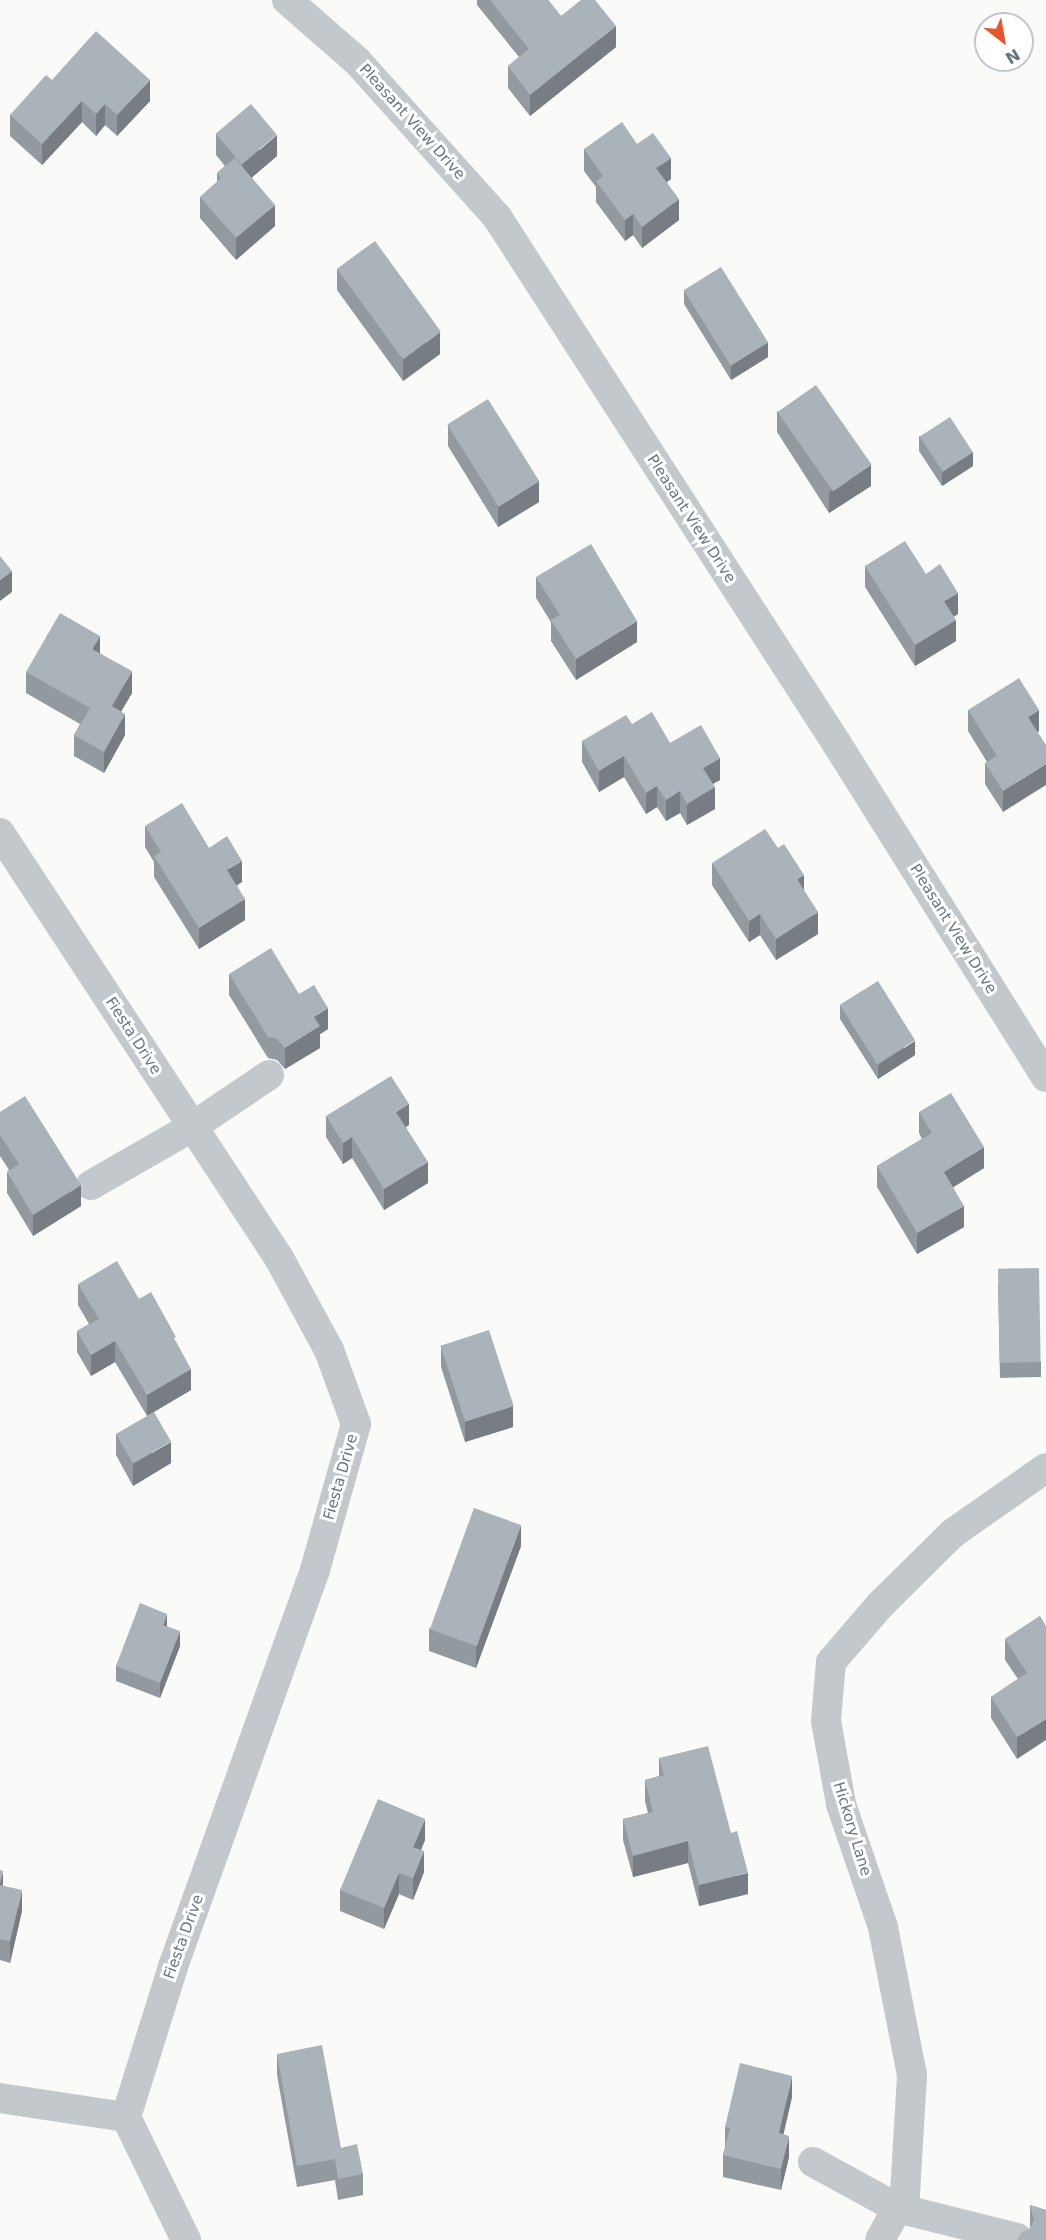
<!DOCTYPE html>
<style>
body{margin:0}
#map{position:relative;width:1046px;height:2240px;overflow:hidden;background:#fafaf8;font-family:"DejaVu Sans",sans-serif}
div>[style]{position:absolute}
.minor>*{height:30px;margin:-15px;padding:0 15px;transform-origin:15px;border-radius:15px;background:#c3c8cc}
.wall>*{inset:0;background:#929a9f}
.shaded-wall>*{inset:0;background:#777d82}
.building>*{inset:0;background:#aab3b9;transform-origin:0 0}
span{translate:-50% -50%;white-space:nowrap;text-align:center;line-height:1.15;-webkit-text-stroke:6px #fff;paint-order:stroke}
.street-label{font-size:15px;color:#657683}
.north{position:absolute;left:974px;top:12px;width:60px;height:60px;box-sizing:border-box;background:#fff;border:2px solid #c1c8cd;border-radius:50%;rotate:149deg;font-size:16px;font-weight:700;line-height:24px;text-align:center;color:#657683}
.north::after{content:'';display:block;margin:auto;width:21px;height:27px;background:#e4572e;clip-path:polygon(50% 0,100% 100%,50% 72%,0 100%)}
</style>
<div id="map">
<div class="minor">
<div style="left:287px;top:0;width:93px;rotate:41.1deg"></div>
<div style="left:357px;top:61px;width:210px;rotate:48.1deg"></div>
<div style="left:497px;top:217px;width:627px;rotate:57.17deg"></div>
<div style="left:837px;top:744px;width:393px;rotate:57.9deg"></div>
<div style="left:0;top:833px;width:508px;rotate:56.72deg"></div>
<div style="left:279px;top:1258px;width:105px;rotate:61.5deg"></div>
<div style="left:329px;top:1350px;width:79px;rotate:70deg"></div>
<div style="left:356px;top:1424px;width:152px;rotate:105.7deg"></div>
<div style="left:315px;top:1570px;width:422px;rotate:109.7deg"></div>
<div style="left:173px;top:1967px;width:157px;rotate:107.4deg"></div>
<div style="left:91px;top:1185px;width:116px;rotate:-29.9deg"></div>
<div style="left:192px;top:1127px;width:93px;rotate:-34deg"></div>
<div style="left:0;top:2098px;width:127px;rotate:8.6deg"></div>
<div style="left:126px;top:2117px;width:137px;rotate:64deg"></div>
<div style="left:813px;top:2162px;width:96px;rotate:28.7deg"></div>
<div style="left:897px;top:2208px;width:124px;rotate:14deg"></div>
<div style="left:880px;top:2240px;width:52px;rotate:-61.5deg"></div>
<div style="left:905px;top:2194px;width:119px;rotate:-86.6deg"></div>
<div style="left:912px;top:2075px;width:151px;rotate:-101.1deg"></div>
<div style="left:883px;top:1927px;width:130px;rotate:-108.9deg"></div>
<div style="left:841px;top:1804px;width:84px;rotate:-100.2deg"></div>
<div style="left:826px;top:1721px;width:59px;rotate:-85.2deg"></div>
<div style="left:831px;top:1662px;width:75px;rotate:-49.3deg"></div>
<div style="left:880px;top:1605px;width:103px;rotate:-44.6deg"></div>
<div style="left:953px;top:1533px;width:113px;rotate:-35deg"></div>
</div>
<div class="wall">
<div style="clip-path:polygon(477px 0,548px 0,561px 16px,616px 47px,530px 116px,508px 88px,508px 66px,519px 57px,477px 5px)"></div>
<div style="clip-path:polygon(52px 80px,150px 101px,117px 136px,105px 125px,96px 136px,82px 122px,42px 165px,10px 136px,10px 115px)"></div>
<div style="clip-path:polygon(216px 134px,277px 156px,252px 177px,275px 226px,236px 260px,200px 218px,200px 197px,217px 182px,217px 173px,225px 166px,216px 155px)"></div>
<div style="clip-path:polygon(637px 144px,671px 179px,667px 182px,679px 220px,642px 248px,633px 235px,625px 241px,596px 202px,596px 187px,584px 171px,584px 149px)"></div>
<div style="clip-path:polygon(337px 269px,440px 354px,403px 381px,337px 290px)"></div>
<div style="clip-path:polygon(684px 290px,768px 357px,731px 380px,684px 304px)"></div>
<div style="clip-path:polygon(777px 411px,871px 486px,829px 513px,777px 432px)"></div>
<div style="clip-path:polygon(448px 425px,539px 502px,498px 527px,448px 446px)"></div>
<div style="clip-path:polygon(919px 436px,973px 466px,942px 486px,919px 451px)"></div>
<div style="clip-path:polygon(865px 566px,958px 614px,954px 616px,956px 641px,915px 666px,865px 587px)"></div>
<div style="clip-path:polygon(536px 577px,637px 642px,576px 680px,551px 641px,551px 622px,536px 598px)"></div>
<div style="clip-path:polygon(100px 653px,132px 693px,121px 711px,125px 735px,104px 773px,74px 756px,74px 735px,80px 724px,26px 693px,26px 672px)"></div>
<div style="clip-path:polygon(968px 710px,1039px 731px,1038px 732px,1003px 812px,985px 784px,985px 763px,987px 762px,968px 731px)"></div>
<div style="clip-path:polygon(632px 724px,670px 743px,720px 780px,713px 784px,715px 809px,687px 825px,680px 813px,666px 821px,657px 807px,646px 814px,624px 777px,599px 792px,582px 762px,582px 741px)"></div>
<div style="clip-path:polygon(145px 826px,209px 848px,242px 882px,237px 885px,245px 920px,199px 949px,154px 877px,154px 862px,145px 847px)"></div>
<div style="clip-path:polygon(712px 863px,804px 890px,818px 934px,776px 960px,760px 935px,749px 942px,712px 885px)"></div>
<div style="clip-path:polygon(229px 974px,299px 994px,328px 1029px,320px 1034px,320px 1048px,285px 1069px,277px 1060px,268px 1058px,229px 995px)"></div>
<div style="clip-path:polygon(840px 1005px,915px 1055px,878px 1079px,840px 1019px)"></div>
<div style="clip-path:polygon(0 1112px,81px 1206px,33px 1236px,7px 1193px,7px 1172px,9px 1170px,0 1156px)"></div>
<div style="clip-path:polygon(919px 1112px,984px 1168px,953px 1187px,964px 1227px,917px 1254px,877px 1187px,877px 1166px,922px 1139px,919px 1133px)"></div>
<div style="clip-path:polygon(326px 1116px,409px 1125px,406px 1127px,428px 1183px,384px 1210px,352px 1158px,343px 1164px,326px 1137px)"></div>
<div style="clip-path:polygon(78px 1284px,139px 1299px,176px 1343px,191px 1390px,147px 1416px,115px 1362px,91px 1376px,77px 1352px,77px 1331px,89px 1324px,78px 1305px)"></div>
<div style="clip-path:polygon(998px 1284px,1041px 1362px,1041px 1377px,1000px 1378px)"></div>
<div style="clip-path:polygon(441px 1346px,513px 1427px,465px 1442px,441px 1367px)"></div>
<div style="clip-path:polygon(116px 1434px,171px 1463px,133px 1486px,116px 1455px)"></div>
<div style="clip-path:polygon(521px 1546px,476px 1668px,429px 1651px,429px 1629px)"></div>
<div style="clip-path:polygon(1040px 1616px,1017px 1759px,991px 1718px,991px 1697px,1018px 1679px,1005px 1660px,1005px 1639px)"></div>
<div style="clip-path:polygon(167px 1626px,180px 1646px,160px 1698px,116px 1681px,116px 1666px)"></div>
<div style="clip-path:polygon(659px 1758px,748px 1894px,699px 1906px,688px 1863px,633px 1877px,623px 1840px,623px 1819px,648px 1813px,645px 1801px,645px 1780px,659px 1776px)"></div>
<div style="clip-path:polygon(425px 1840px,421px 1850px,424px 1872px,413px 1900px,399px 1894px,384px 1929px,340px 1911px,340px 1890px)"></div>
<div style="clip-path:polygon(0 1870px,3px 1886px,22px 1911px,10px 1963px,0 1960px)"></div>
<div style="clip-path:polygon(277px 2054px,341px 2148px,363px 2174px,363px 2195px,338px 2200px,335px 2180px,297px 2187px,277px 2075px)"></div>
<div style="clip-path:polygon(792px 2097px,783px 2134px,789px 2157px,781px 2190px,723px 2177px,723px 2155px,725px 2148px,725px 2127px)"></div>
<div style="clip-path:polygon(1030px 2205px,1046px 2210px,1030px 2228px)"></div>
</div>
<div class="shaded-wall">
<div style="clip-path:polygon(616px 26px,616px 47px,530px 116px,530px 95px)"></div>
<div style="clip-path:polygon(150px 80px,150px 101px,117px 136px,117px 115px)"></div>
<div style="clip-path:polygon(82px 101px,82px 122px,42px 165px,42px 144px)"></div>
<div style="clip-path:polygon(105px 104px,105px 125px,96px 136px,96px 114px)"></div>
<div style="clip-path:polygon(277px 135px,277px 156px,242px 186px,242px 165px)"></div>
<div style="clip-path:polygon(671px 158px,671px 179px,656px 189px,656px 168px)"></div>
<div style="clip-path:polygon(679px 199px,679px 220px,642px 248px,642px 227px)"></div>
<div style="clip-path:polygon(275px 205px,275px 226px,236px 260px,236px 238px)"></div>
<div style="clip-path:polygon(633px 214px,633px 235px,625px 241px,625px 220px)"></div>
<div style="clip-path:polygon(440px 332px,440px 354px,403px 381px,403px 360px)"></div>
<div style="clip-path:polygon(768px 342px,768px 357px,731px 380px,731px 365px)"></div>
<div style="clip-path:polygon(973px 452px,973px 466px,942px 486px,942px 472px)"></div>
<div style="clip-path:polygon(871px 465px,871px 486px,829px 513px,829px 492px)"></div>
<div style="clip-path:polygon(539px 481px,539px 502px,498px 527px,498px 506px)"></div>
<div style="clip-path:polygon(12px 571px,12px 592px,0 601px,0 580px)"></div>
<div style="clip-path:polygon(958px 593px,958px 614px,944px 623px,944px 601px)"></div>
<div style="clip-path:polygon(956px 620px,956px 641px,915px 666px,915px 645px)"></div>
<div style="clip-path:polygon(637px 621px,637px 642px,576px 680px,576px 659px)"></div>
<div style="clip-path:polygon(100px 636px,100px 657px,92px 649px)"></div>
<div style="clip-path:polygon(132px 671px,132px 693px,112px 727px,112px 706px)"></div>
<div style="clip-path:polygon(1039px 710px,1039px 731px,1028px 738px,1028px 717px)"></div>
<div style="clip-path:polygon(125px 714px,125px 735px,104px 773px,104px 752px)"></div>
<div style="clip-path:polygon(624px 756px,624px 777px,599px 792px,599px 771px)"></div>
<div style="clip-path:polygon(720px 758px,720px 780px,703px 789px,703px 768px)"></div>
<div style="clip-path:polygon(1046px 764px,1046px 785px,1003px 812px,1003px 791px)"></div>
<div style="clip-path:polygon(657px 786px,657px 807px,646px 814px,646px 793px)"></div>
<div style="clip-path:polygon(715px 787px,715px 809px,687px 825px,687px 804px)"></div>
<div style="clip-path:polygon(680px 791px,680px 813px,666px 821px,666px 800px)"></div>
<div style="clip-path:polygon(242px 861px,242px 882px,227px 891px,227px 870px)"></div>
<div style="clip-path:polygon(804px 875px,804px 896px,797px 879px)"></div>
<div style="clip-path:polygon(245px 899px,245px 920px,199px 949px,199px 928px)"></div>
<div style="clip-path:polygon(818px 912px,818px 934px,776px 960px,776px 939px)"></div>
<div style="clip-path:polygon(760px 914px,760px 935px,749px 942px,749px 921px)"></div>
<div style="clip-path:polygon(328px 1008px,328px 1029px,320px 1034px,320px 1048px,285px 1069px,285px 1048px,314px 1017px)"></div>
<div style="clip-path:polygon(915px 1041px,915px 1055px,878px 1079px,878px 1065px)"></div>
<div style="clip-path:polygon(409px 1104px,409px 1125px,396px 1133px,396px 1112px)"></div>
<div style="clip-path:polygon(352px 1137px,352px 1158px,343px 1164px,343px 1143px)"></div>
<div style="clip-path:polygon(984px 1147px,984px 1168px,944px 1193px,944px 1172px)"></div>
<div style="clip-path:polygon(428px 1162px,428px 1183px,384px 1210px,384px 1189px)"></div>
<div style="clip-path:polygon(81px 1185px,81px 1206px,33px 1236px,33px 1215px)"></div>
<div style="clip-path:polygon(964px 1206px,964px 1227px,917px 1254px,917px 1233px)"></div>
<div style="clip-path:polygon(115px 1341px,115px 1362px,91px 1376px,91px 1355px)"></div>
<div style="clip-path:polygon(191px 1369px,191px 1390px,147px 1416px,147px 1395px)"></div>
<div style="clip-path:polygon(513px 1406px,513px 1427px,465px 1442px,465px 1421px)"></div>
<div style="clip-path:polygon(171px 1442px,171px 1463px,133px 1486px,133px 1464px)"></div>
<div style="clip-path:polygon(521px 1525px,521px 1546px,476px 1668px,476px 1647px)"></div>
<div style="clip-path:polygon(167px 1614px,167px 1628px,163px 1625px)"></div>
<div style="clip-path:polygon(180px 1631px,180px 1646px,160px 1698px,160px 1683px)"></div>
<div style="clip-path:polygon(1046px 1719px,1046px 1740px,1017px 1759px,1017px 1737px)"></div>
<div style="clip-path:polygon(425px 1819px,425px 1840px,413px 1868px,413px 1847px)"></div>
<div style="clip-path:polygon(688px 1841px,688px 1863px,633px 1877px,633px 1856px)"></div>
<div style="clip-path:polygon(424px 1851px,424px 1872px,413px 1900px,413px 1878px)"></div>
<div style="clip-path:polygon(3px 1871px,3px 1892px,0 1904px,0 1883px)"></div>
<div style="clip-path:polygon(399px 1873px,399px 1894px,384px 1929px,384px 1908px)"></div>
<div style="clip-path:polygon(748px 1873px,748px 1894px,699px 1906px,699px 1885px)"></div>
<div style="clip-path:polygon(22px 1890px,22px 1911px,10px 1963px,10px 1941px)"></div>
<div style="clip-path:polygon(792px 2076px,792px 2097px,779px 2154px,779px 2133px)"></div>
<div style="clip-path:polygon(789px 2136px,789px 2157px,781px 2190px,781px 2169px)"></div>
</div>
<div class="building">
<div style="clip-path:polygon(490px 0,548px 0,561px 16px,581px 0,595px 0,616px 26px,530px 95px,508px 66px,529px 49px)"></div>
<div style="clip-path:polygon(96px 31px,150px 80px,117px 115px,105px 104px,96px 114px,82px 101px,42px 144px,10px 115px,46px 75px,52px 80px)"></div>
<div style="left:251px;top:104px;width:40px;height:46px;rotate:50deg"></div>
<div style="clip-path:polygon(622px 122px,637px 144px,653px 133px,671px 158px,656px 168px,679px 199px,642px 227px,633px 214px,625px 220px,596px 181px,603px 176px,584px 149px)"></div>
<div style="clip-path:polygon(235px 158px,275px 205px,236px 238px,200px 197px,221px 178px,217px 173px)"></div>
<div style="left:375px;top:241px;width:112px;height:47px;rotate:54deg"></div>
<div style="left:721px;top:267px;width:89px;height:44px;rotate:58deg"></div>
<div style="left:816px;top:385px;width:97px;height:47px;rotate:55deg"></div>
<div style="left:488px;top:399px;width:97px;height:48px;rotate:58deg"></div>
<div style="left:950px;top:417px;width:42px;height:36px;rotate:57deg"></div>
<div style="clip-path:polygon(905px 541px,926px 574px,940px 564px,958px 593px,944px 601px,956px 620px,915px 645px,865px 566px)"></div>
<div style="clip-path:polygon(591px 544px,637px 621px,576px 659px,551px 620px,560px 615px,536px 577px)"></div>
<div style="clip-path:polygon(0 556px,12px 571px,0 580px)"></div>
<div style="clip-path:polygon(60px 613px,100px 636px,92px 649px,132px 671px,112px 706px,125px 714px,104px 752px,74px 735px,90px 708px,26px 672px)"></div>
<div style="clip-path:polygon(1019px 678px,1039px 710px,1028px 717px,1046px 745px,1046px 764px,1003px 791px,985px 763px,997px 756px,968px 710px)"></div>
<div style="clip-path:polygon(652px 712px,670px 743px,701px 725px,720px 758px,703px 768px,715px 787px,687px 804px,680px 791px,666px 800px,657px 786px,646px 793px,624px 756px,599px 771px,582px 741px,626px 715px,632px 724px)"></div>
<div style="clip-path:polygon(182px 803px,209px 848px,227px 836px,242px 861px,227px 870px,245px 899px,199px 928px,154px 856px,161px 852px,145px 826px)"></div>
<div style="clip-path:polygon(765px 829px,778px 848px,784px 844px,804px 875px,797px 879px,818px 912px,776px 939px,760px 914px,749px 921px,712px 863px)"></div>
<div style="clip-path:polygon(271px 948px,299px 994px,314px 985px,328px 1008px,314px 1017px,320px 1026px,285px 1048px,277px 1039px,268px 1037px,229px 974px)"></div>
<div style="left:878px;top:981px;width:70px;height:45px;rotate:58deg"></div>
<div style="clip-path:polygon(391px 1076px,409px 1104px,396px 1112px,428px 1162px,384px 1189px,352px 1137px,343px 1143px,326px 1116px)"></div>
<div style="clip-path:polygon(951px 1093px,984px 1147px,944px 1172px,964px 1206px,917px 1233px,877px 1166px,932px 1133px,919px 1112px)"></div>
<div style="clip-path:polygon(25px 1096px,81px 1185px,33px 1215px,7px 1172px,19px 1164px,0 1135px,0 1112px)"></div>
<div style="clip-path:polygon(117px 1261px,139px 1299px,151px 1292px,176px 1337px,174px 1338px,191px 1369px,147px 1395px,115px 1341px,91px 1355px,77px 1331px,99px 1319px,78px 1284px)"></div>
<div style="left:1039px;top:1268px;width:94px;height:41px;rotate:89deg"></div>
<div style="left:489px;top:1330px;width:80px;height:51px;rotate:72deg"></div>
<div style="left:154px;top:1412px;width:34px;height:44px;rotate:60deg"></div>
<div style="left:474px;top:1508px;width:50px;height:129px;rotate:20deg"></div>
<div style="clip-path:polygon(140px 1603px,167px 1614px,163px 1625px,180px 1631px,160px 1683px,116px 1666px)"></div>
<div style="clip-path:polygon(1040px 1616px,1046px 1626px,1046px 1719px,1017px 1737px,991px 1697px,1027px 1673px,1005px 1639px)"></div>
<div style="clip-path:polygon(708px 1746px,731px 1833px,737px 1831px,748px 1873px,699px 1885px,688px 1841px,633px 1856px,623px 1819px,653px 1812px,645px 1780px,664px 1775px,659px 1758px)"></div>
<div style="clip-path:polygon(378px 1799px,425px 1819px,413px 1847px,424px 1851px,413px 1878px,399px 1873px,384px 1908px,340px 1890px)"></div>
<div style="clip-path:polygon(0 1870px,3px 1871px,0 1883px)"></div>
<div style="clip-path:polygon(0 1885px,22px 1890px,10px 1941px,0 1939px)"></div>
<div style="clip-path:polygon(322px 2045px,341px 2148px,357px 2144px,363px 2174px,338px 2179px,335px 2159px,297px 2166px,277px 2054px)"></div>
<div style="clip-path:polygon(740px 2063px,792px 2076px,779px 2133px,789px 2136px,781px 2169px,723px 2155px,730px 2128px,725px 2127px)"></div>
<div style="clip-path:polygon(1030px 2205px,1046px 2210px,1046px 2240px,1017px 2240px,1020px 2234px,1030px 2228px,1034px 2220px)"></div>
</div>
<div class="street-label">
<span style="left:412px;top:122px;rotate:48deg">Pleasant View Drive</span>
<span style="left:691px;top:519px;rotate:57deg">Pleasant View Drive</span>
<span style="left:953px;top:929px;rotate:58deg">Pleasant View Drive</span>
<span style="left:133px;top:1036px;rotate:57deg">Fiesta Drive</span>
<span style="left:341px;top:1477px;rotate:-74deg">Fiesta Drive</span>
<span style="left:852px;top:1829px;rotate:73deg">Hickory Lane</span>
<span style="left:184px;top:1937px;rotate:-70deg">Fiesta Drive</span>
</div>
<div class="north">N</div>
</div>
